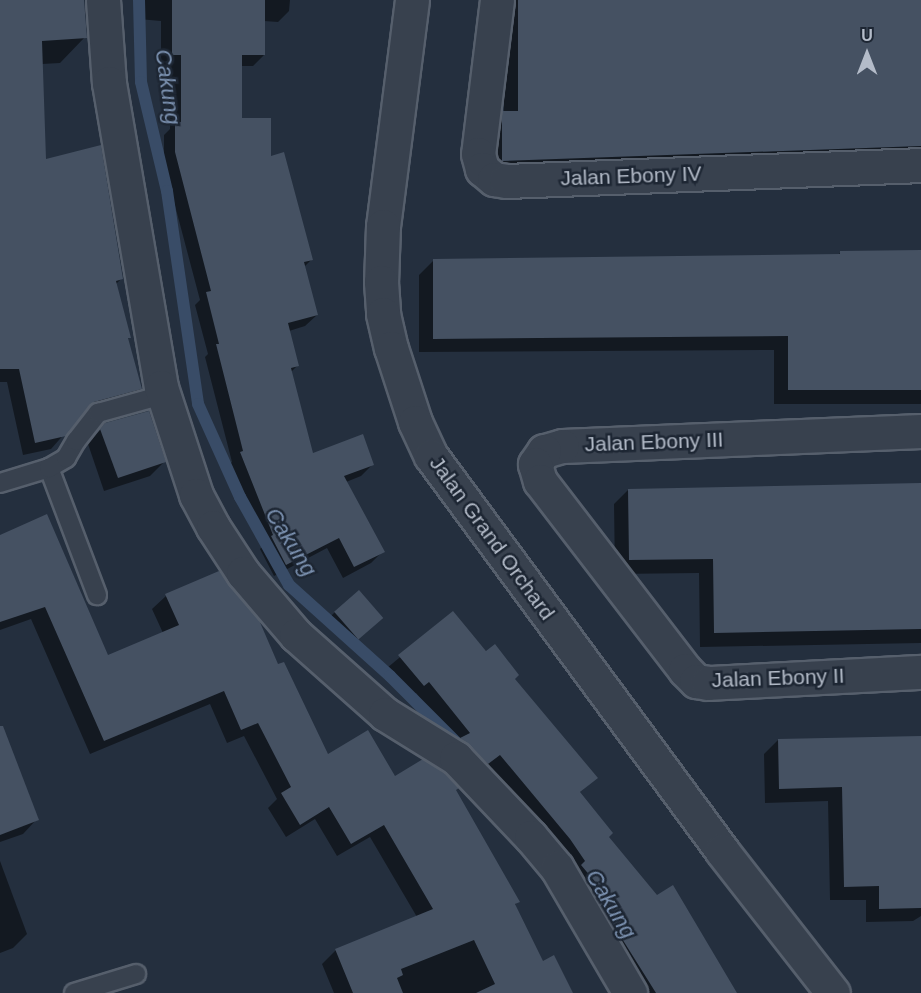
<!DOCTYPE html>
<style>
body{margin:0}
#map{position:relative;width:921px;height:993px;overflow:hidden;background:#242f3e;font-family:Helvetica,sans-serif}
div>[style]{position:absolute}
.shadow>*{inset:0;background:#0007}
.stream>*{height:12px;margin:-6px;padding:0 6px;transform-origin:6px;border-radius:6px;background:#394c67}
.building>*{inset:0;background:#455162;transform-origin:0 0}
.roads{filter:drop-shadow(2px 0 #565f6c) drop-shadow(-2px 0 #565f6c) drop-shadow(0 2px #565f6c) drop-shadow(0 -2px #565f6c)}
.lane>*{height:18px;margin:-9px;padding:0 9px;transform-origin:9px;border-radius:9px;background:#38414e}
.street>*{height:33px;margin:-16.5px;padding:0 16.5px;transform-origin:16.5px;border-radius:16.5px;background:#38414e}
span{translate:-50% -50%;white-space:nowrap;text-align:center;line-height:1.15;-webkit-text-stroke:5px #1d2633;paint-order:stroke}
.street-label{font-size:21px;color:#b4bcc9}
.water-label{font-size:22px;color:#7c92b1;font-style:italic}
.north{position:absolute;left:837px;top:24px;width:60px;height:60px;-webkit-text-stroke:4px #1d2633;paint-order:stroke;rotate:0deg;font-size:16px;font-weight:700;line-height:24px;text-align:center;color:#b4bcc9}
.north::after{content:'';display:block;margin:auto;width:21px;height:27px;background:#b4bcc9;clip-path:polygon(50% 0,100% 100%,50% 72%,0 100%)}
</style>
<div id="map">
<div class="shadow">
<div style="clip-path:polygon(0 0,83px 0,85px 37px,60px 63px,42px 64px,0 177px)"></div>
<div style="clip-path:polygon(139px 0,290px 0,289px 11px,278px 22px,264px 21px,264px 55px,253px 66px,241px 66px,241px 119px,269px 158px,311px 260px,304px 267px,317px 315px,305px 326px,289px 331px,298px 365px,290px 373px,312px 455px,373px 464px,361px 476px,346px 482px,383px 551px,371px 563px,343px 578px,327px 548px,274px 576px,260px 549px,262px 547px,230px 464px,232px 462px,205px 357px,208px 354px,195px 305px,200px 300px,164px 164px,164px 135px,170px 129px,170px 66px,161px 66px,161px 21px,138px 19px)"></div>
<div style="clip-path:polygon(510px 0,921px 0,921px 167px,488px 175px,488px 127px,504px 112px,504px 6px)"></div>
<div style="clip-path:polygon(0 185px,122px 278px,116px 284px,130px 337px,126px 340px,141px 389px,127px 402px,82px 414px,51px 449px,23px 455px,7px 382px,0 382px)"></div>
<div style="clip-path:polygon(921px 252px,921px 404px,774px 404px,774px 350px,419px 352px,419px 275px,434px 260px,837px 256px,840px 253px)"></div>
<div style="clip-path:polygon(105px 424px,164px 462px,150px 476px,104px 491px,88px 444px)"></div>
<div style="clip-path:polygon(921px 485px,921px 643px,700px 647px,699px 573px,615px 574px,614px 504px,628px 490px)"></div>
<div style="clip-path:polygon(0 544px,108px 657px,163px 633px,152px 609px,166px 596px,277px 666px,327px 756px,394px 778px,454px 790px,518px 901px,514px 906px,542px 963px,572px 993px,334px 993px,322px 964px,336px 950px,417px 917px,370px 837px,337px 856px,315px 819px,286px 837px,268px 808px,277px 799px,244px 736px,227px 743px,210px 704px,90px 754px,31px 619px,0 630px)"></div>
<div style="clip-path:polygon(335px 612px,374px 625px,349px 645px,328px 619px)"></div>
<div style="clip-path:polygon(453px 613px,596px 778px,579px 793px,607px 837px,736px 993px,638px 993px,574px 874px,488px 766px,475px 775px,457px 743px,416px 693px,411px 697px,387px 668px)"></div>
<div style="clip-path:polygon(921px 737px,921px 916px,913px 921px,866px 922px,866px 900px,830px 900px,828px 801px,765px 803px,764px 754px,778px 740px)"></div>
<div style="clip-path:polygon(0 776px,37px 819px,23px 834px,0 842px)"></div>
<div style="clip-path:polygon(0 861px,27px 934px,13px 948px,0 953px)"></div>
</div>
<div class="stream">
<div style="left:139px;top:0;width:82px;rotate:88.6deg"></div>
<div style="left:141px;top:82px;width:112px;rotate:76.6deg"></div>
<div style="left:167px;top:191px;width:215px;rotate:81.7deg"></div>
<div style="left:198px;top:404px;width:102px;rotate:65.7deg"></div>
<div style="left:240px;top:497px;width:101px;rotate:60.9deg"></div>
<div style="left:289px;top:585px;width:136px;rotate:42deg"></div>
<div style="left:390px;top:676px;width:96px;rotate:45deg"></div>
</div>
<div class="building">
<div style="clip-path:polygon(0 0,84px 0,87px 38px,42px 41px,46px 159px,101px 145px,123px 279px,116px 281px,131px 338px,128px 338px,142px 389px,94px 402px,66px 436px,35px 443px,19px 369px,0 369px)"></div>
<div style="clip-path:polygon(172px 0,265px 0,265px 55px,242px 55px,242px 118px,271px 118px,271px 156px,284px 152px,313px 260px,304px 262px,318px 315px,288px 323px,299px 366px,291px 368px,313px 453px,363px 434px,374px 465px,344px 476px,385px 552px,354px 567px,339px 538px,286px 565px,271px 536px,273px 535px,240px 452px,243px 451px,216px 344px,219px 344px,206px 292px,211px 291px,175px 152px,175px 122px,181px 122px,181px 55px,172px 55px)"></div>
<div style="clip-path:polygon(518px 0,921px 0,921px 146px,502px 161px,502px 111px,518px 111px)"></div>
<div style="clip-path:polygon(921px 250px,921px 390px,788px 390px,788px 336px,433px 339px,433px 259px,840px 254px,840px 251px)"></div>
<div style="clip-path:polygon(149px 411px,166px 462px,118px 478px,100px 429px,105px 423px)"></div>
<div style="clip-path:polygon(921px 483px,921px 629px,714px 633px,713px 559px,629px 560px,628px 489px)"></div>
<div style="clip-path:polygon(47px 514px,108px 655px,179px 625px,165px 594px,219px 571px,259px 620px,278px 664px,284px 662px,328px 754px,368px 730px,395px 776px,423px 759px,444px 773px,459px 788px,456px 790px,520px 902px,515px 904px,543px 961px,554px 955px,573px 993px,476px 993px,495px 984px,474px 940px,401px 969px,403px 975px,397px 978px,403px 993px,353px 993px,335px 949px,433px 909px,384px 825px,351px 844px,329px 807px,300px 825px,281px 793px,291px 787px,258px 723px,241px 730px,224px 691px,104px 741px,45px 607px,0 622px,0 535px)"></div>
<div style="left:359px;top:590px;width:37px;height:33px;rotate:49deg"></div>
<div style="clip-path:polygon(453px 611px,486px 651px,495px 644px,519px 675px,515px 679px,598px 778px,580px 792px,613px 833px,609px 837px,657px 895px,673px 885px,737px 993px,656px 993px,594px 894px,602px 890px,581px 865px,585px 861px,570px 839px,500px 755px,488px 764px,460px 738px,470px 733px,429px 682px,424px 686px,398px 655px)"></div>
<div style="clip-path:polygon(0 726px,3px 726px,39px 820px,0 835px)"></div>
<div style="clip-path:polygon(921px 736px,921px 908px,879px 909px,879px 886px,844px 887px,842px 787px,779px 789px,778px 739px)"></div>
</div>
<div class="roads">
<div class="lane">
<div style="left:49px;top:468px;width:136px;rotate:69.3deg"></div>
<div style="left:0;top:483px;width:51px;rotate:-17deg"></div>
<div style="left:49px;top:468px;width:20px;rotate:-30deg"></div>
<div style="left:66px;top:458px;width:20px;rotate:-60deg"></div>
<div style="left:76px;top:441px;width:36px;rotate:-52deg"></div>
<div style="left:98px;top:413px;width:67px;rotate:-15.5deg"></div>
<div style="left:74px;top:993px;width:65px;rotate:-17deg"></div>
</div>
<div class="street">
<div style="left:103px;top:0;width:83px;rotate:85.9deg"></div>
<div style="left:109px;top:83px;width:308px;rotate:80.3deg"></div>
<div style="left:161px;top:387px;width:114px;rotate:72deg"></div>
<div style="left:196px;top:495px;width:36px;rotate:62deg"></div>
<div style="left:213px;top:527px;width:55px;rotate:56.9deg"></div>
<div style="left:243px;top:573px;width:82px;rotate:49.5deg"></div>
<div style="left:296px;top:635px;width:119px;rotate:41.6deg"></div>
<div style="left:385px;top:714px;width:84px;rotate:31.8deg"></div>
<div style="left:456px;top:758px;width:109px;rotate:46.5deg"></div>
<div style="left:531px;top:837px;width:40px;rotate:50deg"></div>
<div style="left:557px;top:868px;width:145px;rotate:59.7deg"></div>
<div style="left:412px;top:0;width:228px;rotate:97.3deg"></div>
<div style="left:383px;top:226px;width:56px;rotate:92deg"></div>
<div style="left:381px;top:282px;width:32px;rotate:86deg"></div>
<div style="left:383px;top:314px;width:35px;rotate:77deg"></div>
<div style="left:391px;top:348px;width:78px;rotate:72deg"></div>
<div style="left:415px;top:422px;width:38px;rotate:65deg"></div>
<div style="left:431px;top:456px;width:491px;rotate:53.6deg"></div>
<div style="left:722px;top:851px;width:180px;rotate:52deg"></div>
<div style="left:497px;top:0;width:155px;rotate:97deg"></div>
<div style="left:478px;top:154px;width:16px;rotate:75deg"></div>
<div style="left:482px;top:169px;width:16px;rotate:40deg"></div>
<div style="left:494px;top:179px;width:12px;rotate:9deg"></div>
<div style="left:506px;top:181px;width:415px;rotate:-2.2deg"></div>
<div style="left:921px;top:431px;width:359px;rotate:177.6deg"></div>
<div style="left:562px;top:446px;width:19px;rotate:164deg"></div>
<div style="left:544px;top:451px;width:16px;rotate:125deg"></div>
<div style="left:535px;top:464px;width:18px;rotate:74deg"></div>
<div style="left:540px;top:481px;width:238px;rotate:52.5deg"></div>
<div style="left:685px;top:670px;width:16px;rotate:45deg"></div>
<div style="left:696px;top:681px;width:12px;rotate:9deg"></div>
<div style="left:708px;top:683px;width:213px;rotate:-3deg"></div>
</div>
</div>
<div class="street-label">
<span style="left:631px;top:176px;rotate:-2deg">Jalan Ebony IV</span>
<span style="left:654px;top:442px;rotate:-2deg">Jalan Ebony III</span>
<span style="left:492px;top:538px;rotate:54deg">Jalan Grand Orchard</span>
<span style="left:778px;top:678px;rotate:-2deg">Jalan Ebony II</span>
</div>
<div class="water-label">
<span style="left:168px;top:87px;rotate:82deg">Cakung</span>
<span style="left:291px;top:542px;rotate:58deg">Cakung</span>
<span style="left:611px;top:904px;rotate:59deg">Cakung</span>
</div>
<div class="north">U</div>
</div>
